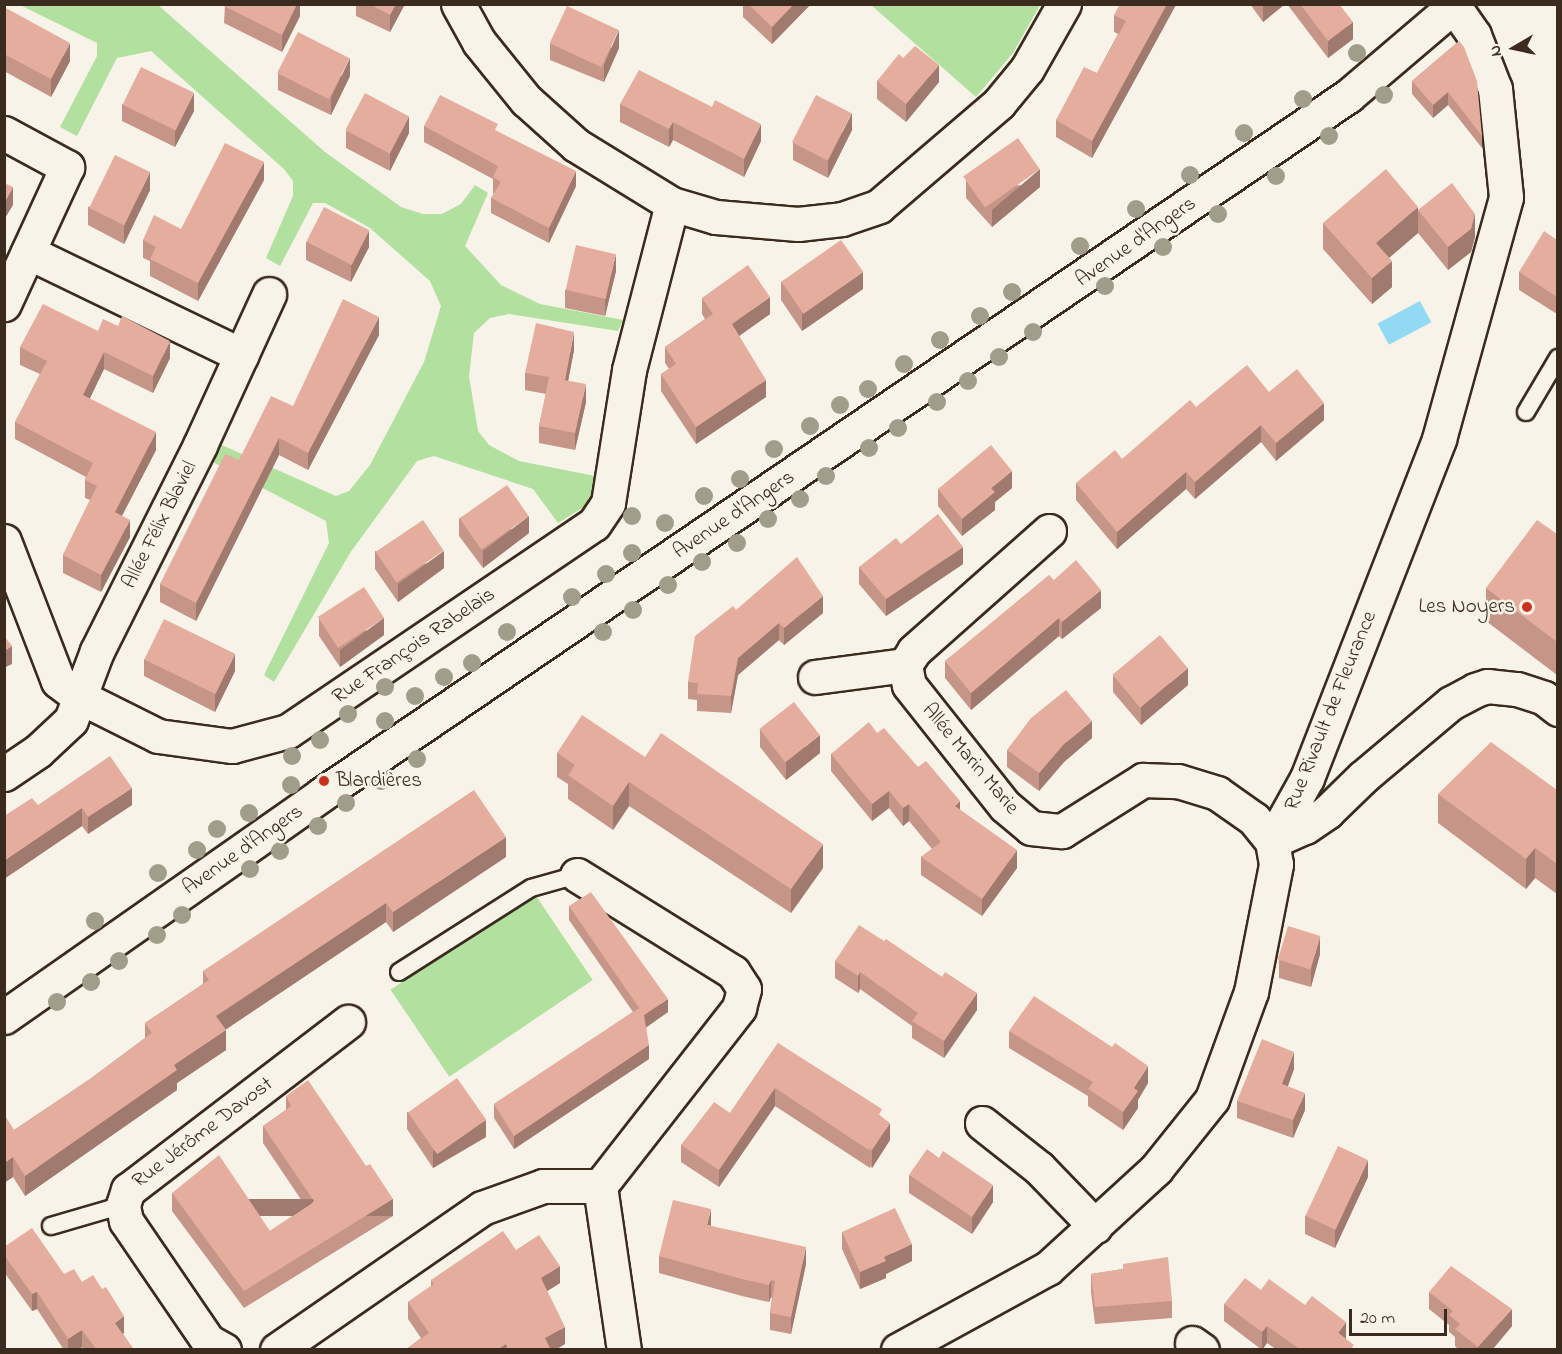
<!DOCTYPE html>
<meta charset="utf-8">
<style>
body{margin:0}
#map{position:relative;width:1562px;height:1354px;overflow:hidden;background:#f7f3e8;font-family:"Indie Flower",sans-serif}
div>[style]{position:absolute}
.green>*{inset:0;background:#b1e09f;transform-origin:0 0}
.water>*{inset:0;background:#92d9f4;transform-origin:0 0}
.roads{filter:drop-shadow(2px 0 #3b2a1e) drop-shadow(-2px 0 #3b2a1e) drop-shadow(0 2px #3b2a1e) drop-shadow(0 -2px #3b2a1e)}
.lane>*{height:16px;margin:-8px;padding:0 8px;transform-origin:8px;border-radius:8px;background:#f7f3e8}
.street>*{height:33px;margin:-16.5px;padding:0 16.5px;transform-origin:16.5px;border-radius:16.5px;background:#f7f3e8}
.secondary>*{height:33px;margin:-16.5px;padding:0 16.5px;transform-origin:16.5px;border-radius:16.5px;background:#f7f3e8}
.trees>*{width:18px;height:18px;margin:-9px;border-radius:50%;background:#a09e8a}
.wall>*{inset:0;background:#c59588}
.shaded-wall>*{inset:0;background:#a0796f;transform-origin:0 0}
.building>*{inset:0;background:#e5ad9e;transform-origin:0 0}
.dots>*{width:16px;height:16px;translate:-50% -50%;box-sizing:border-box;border:3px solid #f7f3e8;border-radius:50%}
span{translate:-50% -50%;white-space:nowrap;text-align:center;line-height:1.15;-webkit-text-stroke:5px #f7f3e8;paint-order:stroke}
.street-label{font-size:21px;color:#3b2a1e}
.poi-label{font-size:21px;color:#3b2a1e}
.right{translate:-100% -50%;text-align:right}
.left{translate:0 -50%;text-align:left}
.frame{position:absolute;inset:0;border:6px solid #3b2a1e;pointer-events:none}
.north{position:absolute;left:1484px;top:18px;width:60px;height:60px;-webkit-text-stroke:4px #f7f3e8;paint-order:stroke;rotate:261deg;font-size:16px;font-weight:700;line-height:24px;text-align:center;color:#3b2a1e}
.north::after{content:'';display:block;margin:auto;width:21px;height:27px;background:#3b2a1e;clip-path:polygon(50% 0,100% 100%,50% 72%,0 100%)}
.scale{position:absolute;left:1349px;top:1309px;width:98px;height:27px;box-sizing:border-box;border:3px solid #3b2a1e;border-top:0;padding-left:8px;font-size:18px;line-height:21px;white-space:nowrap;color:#3b2a1e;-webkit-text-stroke:4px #f7f3e8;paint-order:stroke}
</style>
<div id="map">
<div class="green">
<div style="clip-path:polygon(20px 5px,158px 5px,325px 152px,401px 207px,423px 214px,442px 214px,461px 204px,475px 185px,488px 193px,465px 246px,501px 285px,540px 304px,623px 320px,618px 331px,509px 314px,490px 318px,474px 333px,469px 376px,478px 431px,489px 445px,519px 461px,595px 476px,595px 488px,584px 507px,558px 523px,533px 489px,434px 456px,417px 461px,350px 553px,274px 682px,264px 675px,329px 543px,326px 521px,207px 459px,215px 442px,336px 496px,349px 491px,370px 465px,424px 362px,441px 306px,430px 281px,370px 228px,325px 203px,313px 203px,280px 266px,266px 258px,293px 196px,293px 181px,284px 169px,151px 51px,117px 58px,77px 136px,60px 127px,97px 56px,97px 43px)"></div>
<div style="clip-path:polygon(871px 5px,1040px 5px,1013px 53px,976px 97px)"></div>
<div style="left:534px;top:893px;width:105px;height:173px;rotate:56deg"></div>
</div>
<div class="water">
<div style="left:1420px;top:301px;width:24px;height:48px;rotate:62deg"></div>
</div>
<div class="roads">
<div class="lane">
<div style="left:1526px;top:412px;width:63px;rotate:-59.3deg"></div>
<div style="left:399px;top:972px;width:156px;rotate:-32.5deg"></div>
<div style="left:531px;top:888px;width:48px;rotate:-15.8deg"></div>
<div style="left:51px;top:1226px;width:75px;rotate:-16.3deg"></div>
</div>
<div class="street">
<div style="left:458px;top:4px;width:43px;rotate:61.1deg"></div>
<div style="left:479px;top:42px;width:75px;rotate:51deg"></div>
<div style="left:526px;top:100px;width:67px;rotate:42deg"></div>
<div style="left:576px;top:145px;width:113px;rotate:31.6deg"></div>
<div style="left:672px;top:204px;width:46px;rotate:16.5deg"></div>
<div style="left:716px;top:217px;width:82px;rotate:4.9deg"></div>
<div style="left:798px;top:224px;width:44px;rotate:-6.5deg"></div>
<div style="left:842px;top:219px;width:39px;rotate:-19deg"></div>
<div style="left:879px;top:206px;width:158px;rotate:-40.6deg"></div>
<div style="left:999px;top:103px;width:44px;rotate:-50.5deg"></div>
<div style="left:1027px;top:69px;width:75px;rotate:-60.4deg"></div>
<div style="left:4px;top:133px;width:72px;rotate:28.4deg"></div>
<div style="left:67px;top:167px;width:151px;rotate:114.7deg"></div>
<div style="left:28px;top:252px;width:237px;rotate:25.8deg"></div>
<div style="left:1049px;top:531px;width:181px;rotate:138.4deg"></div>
<div style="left:914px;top:651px;width:17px;rotate:123deg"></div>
<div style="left:905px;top:665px;width:20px;rotate:79deg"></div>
<div style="left:909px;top:685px;width:154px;rotate:51.6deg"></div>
<div style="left:1005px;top:806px;width:34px;rotate:40deg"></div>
<div style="left:1031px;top:828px;width:31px;rotate:6deg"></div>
<div style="left:1062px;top:831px;width:96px;rotate:-32.2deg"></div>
<div style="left:1143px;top:780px;width:35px;rotate:2deg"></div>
<div style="left:1178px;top:781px;width:41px;rotate:17.1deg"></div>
<div style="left:1217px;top:793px;width:45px;rotate:35.1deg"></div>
<div style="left:1254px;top:819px;width:28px;rotate:51deg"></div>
<div style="left:4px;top:541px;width:150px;rotate:68.9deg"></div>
<div style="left:58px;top:681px;width:25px;rotate:37deg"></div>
<div style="left:78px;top:696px;width:89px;rotate:26.6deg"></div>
<div style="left:158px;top:736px;width:75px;rotate:7.7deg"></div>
<div style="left:232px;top:746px;width:58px;rotate:-15deg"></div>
<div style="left:288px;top:731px;width:369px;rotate:-34.1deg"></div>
<div style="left:594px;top:524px;width:25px;rotate:-56deg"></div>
<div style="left:608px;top:503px;width:135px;rotate:-81deg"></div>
<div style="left:629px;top:370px;width:171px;rotate:-75.5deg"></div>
<div style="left:815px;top:677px;width:91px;rotate:-7.6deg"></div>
<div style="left:4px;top:774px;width:41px;rotate:-34.1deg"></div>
<div style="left:38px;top:751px;width:45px;rotate:-43.2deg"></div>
<div style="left:71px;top:720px;width:74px;rotate:-69.4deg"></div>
<div style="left:97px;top:651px;width:230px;rotate:-63.4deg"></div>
<div style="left:200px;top:445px;width:166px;rotate:-65.4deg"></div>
<div style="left:1273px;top:841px;width:35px;rotate:-24deg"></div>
<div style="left:1305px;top:827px;width:27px;rotate:-34deg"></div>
<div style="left:1327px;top:812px;width:50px;rotate:-44.2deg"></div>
<div style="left:1363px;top:777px;width:115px;rotate:-40.1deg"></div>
<div style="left:1451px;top:703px;width:27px;rotate:-28deg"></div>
<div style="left:1475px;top:690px;width:13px;rotate:-18deg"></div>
<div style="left:1487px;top:686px;width:30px;rotate:6deg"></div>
<div style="left:1517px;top:689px;width:28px;rotate:18deg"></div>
<div style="left:1544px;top:698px;width:18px;rotate:38deg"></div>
<div style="left:577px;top:875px;width:184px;rotate:31.9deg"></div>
<div style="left:733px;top:972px;width:20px;rotate:57deg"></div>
<div style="left:744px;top:989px;width:20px;rotate:105deg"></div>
<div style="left:739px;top:1008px;width:226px;rotate:128deg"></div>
<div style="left:600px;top:1186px;width:166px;rotate:81.7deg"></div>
<div style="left:982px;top:1123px;width:73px;rotate:38.3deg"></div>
<div style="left:1039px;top:1168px;width:81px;rotate:46deg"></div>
<div style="left:1192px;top:1343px;width:12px;rotate:35deg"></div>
<div style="left:224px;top:1350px;width:18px;rotate:-151deg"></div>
<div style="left:208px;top:1341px;width:145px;rotate:-124.3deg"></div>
<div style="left:126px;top:1221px;width:16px;rotate:-101deg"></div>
<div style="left:123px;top:1205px;width:16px;rotate:-72deg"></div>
<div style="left:128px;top:1190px;width:277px;rotate:-37.4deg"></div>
<div style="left:277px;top:1350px;width:249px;rotate:-34.7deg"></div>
<div style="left:482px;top:1208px;width:65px;rotate:-19.8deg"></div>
<div style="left:543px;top:1186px;width:57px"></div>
<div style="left:898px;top:1350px;width:171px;rotate:-28.7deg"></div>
<div style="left:1048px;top:1268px;width:147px;rotate:-42.5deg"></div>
<div style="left:1156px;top:1169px;width:90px;rotate:-51.3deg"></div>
<div style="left:1212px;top:1099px;width:114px;rotate:-70deg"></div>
<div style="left:1251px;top:992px;width:130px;rotate:-78.9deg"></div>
<div style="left:1276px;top:864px;width:23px;rotate:-100deg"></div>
<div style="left:1272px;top:841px;width:72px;rotate:-60.9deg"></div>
<div style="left:1307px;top:778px;width:364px;rotate:-68.7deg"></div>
<div style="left:1439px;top:439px;width:251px;rotate:-74.5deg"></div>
<div style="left:1506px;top:197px;width:109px;rotate:-95.8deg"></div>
<div style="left:1495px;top:89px;width:58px;rotate:-111.3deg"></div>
<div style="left:1474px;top:35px;width:35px;rotate:-125deg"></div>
</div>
<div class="secondary">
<div style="left:4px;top:1017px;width:388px;rotate:-35deg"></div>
<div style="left:322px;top:794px;width:1241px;rotate:-34.23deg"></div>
<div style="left:1348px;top:96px;width:142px;rotate:-40.4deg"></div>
</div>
</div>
<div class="trees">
<div style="left:1357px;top:53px"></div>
<div style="left:1384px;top:95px"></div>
<div style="left:1303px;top:99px"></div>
<div style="left:1244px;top:133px"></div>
<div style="left:1329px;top:136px"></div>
<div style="left:1190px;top:175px"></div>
<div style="left:1276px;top:176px"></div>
<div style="left:1136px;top:209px"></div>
<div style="left:1218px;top:214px"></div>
<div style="left:1080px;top:246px"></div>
<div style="left:1163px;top:247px"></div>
<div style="left:1105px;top:286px"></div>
<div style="left:1012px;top:292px"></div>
<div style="left:980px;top:316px"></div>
<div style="left:1033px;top:332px"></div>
<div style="left:940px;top:340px"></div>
<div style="left:999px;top:357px"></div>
<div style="left:904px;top:364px"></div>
<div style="left:968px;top:381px"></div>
<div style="left:868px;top:389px"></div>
<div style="left:937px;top:402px"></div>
<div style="left:840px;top:405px"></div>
<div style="left:810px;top:426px"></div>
<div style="left:898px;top:428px"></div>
<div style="left:869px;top:448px"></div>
<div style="left:774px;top:449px"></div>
<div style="left:826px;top:476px"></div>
<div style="left:740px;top:479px"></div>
<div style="left:704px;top:496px"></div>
<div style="left:800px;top:499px"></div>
<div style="left:632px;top:516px"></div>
<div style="left:768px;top:519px"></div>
<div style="left:665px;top:523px"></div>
<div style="left:737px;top:543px"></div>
<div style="left:632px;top:553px"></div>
<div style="left:702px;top:562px"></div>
<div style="left:606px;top:574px"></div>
<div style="left:668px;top:585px"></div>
<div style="left:572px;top:597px"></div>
<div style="left:633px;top:610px"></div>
<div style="left:507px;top:632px"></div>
<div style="left:603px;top:632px"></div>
<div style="left:472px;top:663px"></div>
<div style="left:444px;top:677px"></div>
<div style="left:385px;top:687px"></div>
<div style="left:415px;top:696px"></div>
<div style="left:348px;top:714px"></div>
<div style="left:385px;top:721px"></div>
<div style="left:320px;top:740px"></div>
<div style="left:292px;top:756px"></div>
<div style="left:417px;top:759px"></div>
<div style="left:381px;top:781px"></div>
<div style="left:291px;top:785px"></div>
<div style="left:346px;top:803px"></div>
<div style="left:249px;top:813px"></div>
<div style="left:318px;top:826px"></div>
<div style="left:217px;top:829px"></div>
<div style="left:197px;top:850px"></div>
<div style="left:280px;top:851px"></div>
<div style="left:250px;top:869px"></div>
<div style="left:158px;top:873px"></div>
<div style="left:182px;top:915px"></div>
<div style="left:95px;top:921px"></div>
<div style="left:157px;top:935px"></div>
<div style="left:119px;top:961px"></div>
<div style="left:91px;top:982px"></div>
<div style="left:57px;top:1002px"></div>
</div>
<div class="wall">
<div style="clip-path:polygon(223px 4px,300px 4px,300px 16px,282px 52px,224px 23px,225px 5px)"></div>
<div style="clip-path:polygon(356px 4px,405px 4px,390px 32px,356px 16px)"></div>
<div style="clip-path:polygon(743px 4px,811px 4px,772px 44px,743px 17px)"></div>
<div style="clip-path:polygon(1176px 4px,1092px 158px,1056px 137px,1056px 120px,1097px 73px,1118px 34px,1114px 32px,1114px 15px)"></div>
<div style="clip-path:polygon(1250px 4px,1285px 4px,1263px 22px)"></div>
<div style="clip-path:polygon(1287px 4px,1339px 4px,1353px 39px,1328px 58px)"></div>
<div style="clip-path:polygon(4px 7px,70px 61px,51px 97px,4px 71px)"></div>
<div style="clip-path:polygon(1459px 41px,1482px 136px,1482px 148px,1448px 105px,1433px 118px,1412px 94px,1412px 81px)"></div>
<div style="clip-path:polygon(550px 43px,619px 48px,604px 82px,550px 60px)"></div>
<div style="clip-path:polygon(903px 58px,939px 82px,906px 122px,877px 99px,877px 81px)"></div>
<div style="clip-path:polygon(278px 73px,350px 76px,331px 115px,278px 90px)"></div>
<div style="clip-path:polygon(122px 104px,194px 111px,175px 147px,122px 121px)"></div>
<div style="clip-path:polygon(620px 104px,712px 107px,761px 141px,744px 177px,673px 140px,669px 147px,620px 122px)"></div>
<div style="clip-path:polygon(424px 126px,498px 132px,576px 186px,549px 243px,491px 213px,491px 198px,494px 194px,493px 193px,493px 179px,424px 142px)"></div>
<div style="clip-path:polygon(852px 130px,828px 178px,793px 160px,793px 143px)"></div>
<div style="clip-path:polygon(346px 131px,409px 133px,390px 171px,346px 148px)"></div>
<div style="clip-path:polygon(264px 180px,198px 301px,150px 276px,150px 261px,143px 258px,143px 240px,181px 229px)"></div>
<div style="clip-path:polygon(966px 181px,1040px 187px,992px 227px,966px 198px)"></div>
<div style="clip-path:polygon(150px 190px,124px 244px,88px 225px,88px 207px)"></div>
<div style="clip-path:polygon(1418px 210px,1475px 237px,1471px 252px,1448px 270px,1418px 233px,1389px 258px,1392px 287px,1372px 304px,1323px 249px,1323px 223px)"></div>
<div style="clip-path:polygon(1557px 240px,1557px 314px,1519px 290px,1519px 272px)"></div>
<div style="clip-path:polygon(306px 242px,369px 247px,351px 282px,306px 260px)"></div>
<div style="clip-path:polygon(616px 271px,605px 316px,565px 308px,565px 290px)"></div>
<div style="clip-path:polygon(781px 282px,863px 289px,802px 331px,781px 300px)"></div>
<div style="clip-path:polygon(702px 298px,770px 314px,739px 336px,766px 397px,696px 444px,661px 391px,661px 374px,669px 369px,665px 363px,665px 347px,705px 319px,702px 314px)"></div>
<div style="clip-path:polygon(98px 331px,170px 358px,153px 393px,104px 369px,89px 399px,156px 450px,122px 516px,130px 537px,101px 592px,63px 573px,63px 555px,90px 500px,85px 498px,85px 480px,86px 477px,15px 439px,15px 422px,40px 374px,20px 365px,20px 347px)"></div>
<div style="clip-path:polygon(379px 335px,308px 470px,279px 455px,196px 621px,160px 602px,160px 584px,239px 460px,293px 406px)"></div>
<div style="clip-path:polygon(574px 350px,568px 381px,586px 402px,575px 450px,539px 443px,539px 426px,546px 394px,525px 390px,525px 373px)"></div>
<div style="clip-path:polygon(1269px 392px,1324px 420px,1276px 461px,1261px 442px,1195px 499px,1186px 489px,1117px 549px,1076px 500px,1076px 483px,1122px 459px,1196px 407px)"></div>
<div style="clip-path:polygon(1012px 488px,995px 502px,995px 510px,962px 536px,938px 506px,938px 489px)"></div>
<div style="clip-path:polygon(459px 518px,529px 533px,483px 568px,459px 536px)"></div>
<div style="clip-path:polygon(1557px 534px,1557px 675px,1486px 621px,1486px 588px)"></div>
<div style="clip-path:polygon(901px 544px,963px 564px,886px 616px,859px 584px,859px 567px)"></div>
<div style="clip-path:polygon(375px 551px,444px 568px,398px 602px,375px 569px)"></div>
<div style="clip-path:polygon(1054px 580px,1101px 608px,1062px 639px,1059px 636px,971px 710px,945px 678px,945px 661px)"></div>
<div style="clip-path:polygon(736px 610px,823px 613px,784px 645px,779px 640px,738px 675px,731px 713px,697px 711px,697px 700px,688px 699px,688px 682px)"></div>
<div style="clip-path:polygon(319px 618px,384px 635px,340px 667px,319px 636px)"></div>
<div style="clip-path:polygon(144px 659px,235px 671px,215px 712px,144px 676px)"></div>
<div style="clip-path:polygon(1113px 675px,1188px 685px,1141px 725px,1113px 692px)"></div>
<div style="clip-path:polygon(760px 730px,820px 753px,786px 780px,760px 747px)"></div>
<div style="clip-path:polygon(877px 733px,918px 767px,1017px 868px,982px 916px,921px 875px,921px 857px,932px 849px,909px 821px,903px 826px,889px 808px,872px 821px,831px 771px,831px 754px)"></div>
<div style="clip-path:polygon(1092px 738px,1064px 762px,1039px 791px,1007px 767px,1007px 750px)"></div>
<div style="clip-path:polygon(557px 753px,645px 757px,823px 868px,791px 913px,629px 806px,613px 830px,568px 799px,568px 784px,557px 777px)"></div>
<div style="clip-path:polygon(1557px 790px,1557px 894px,1535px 878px,1526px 889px,1438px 823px,1438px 794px)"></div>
<div style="clip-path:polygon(38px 805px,132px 805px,88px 834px,82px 826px,4px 879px,4px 816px)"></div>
<div style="clip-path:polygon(506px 857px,393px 932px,386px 922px,225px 1030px,226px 1050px,177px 1083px,177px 1090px,25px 1196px,13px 1177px,4px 1183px,14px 1130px,90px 1079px,145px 1038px,145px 1023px,203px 984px,203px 971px)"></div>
<div style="clip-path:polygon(569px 906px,668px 1012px,646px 1027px,649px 1059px,514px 1149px,494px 1118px,494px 1104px,633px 1012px,569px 920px)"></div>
<div style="clip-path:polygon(884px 941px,942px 977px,977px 1010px,944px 1058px,912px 1038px,912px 1026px,860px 989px,858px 993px,835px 978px,835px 961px)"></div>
<div style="clip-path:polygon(1320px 954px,1311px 987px,1279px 978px,1279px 960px)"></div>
<div style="clip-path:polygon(1009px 1031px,1148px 1083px,1138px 1100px,1138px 1108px,1123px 1130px,1088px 1106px,1088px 1096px,1009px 1048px)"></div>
<div style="clip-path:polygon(778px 1043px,882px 1117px,890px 1140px,872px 1168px,870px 1166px,870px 1168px,775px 1106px,719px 1187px,681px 1162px,681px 1145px,730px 1113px)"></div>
<div style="clip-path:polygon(1294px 1069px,1288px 1086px,1305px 1110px,1293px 1138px,1237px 1118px,1237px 1101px)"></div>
<div style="clip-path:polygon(286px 1096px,393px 1216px,244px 1308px,172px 1211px,172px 1193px,270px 1231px,306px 1207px,263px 1143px,263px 1126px,286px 1110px)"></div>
<div style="clip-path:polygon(407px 1112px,486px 1137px,433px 1168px,407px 1129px)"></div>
<div style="clip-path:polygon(909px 1175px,993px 1202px,972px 1234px,909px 1193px)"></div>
<div style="clip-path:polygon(1368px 1177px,1335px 1248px,1305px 1234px,1305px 1216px)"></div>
<div style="clip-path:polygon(711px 1226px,806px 1264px,791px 1334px,770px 1330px,770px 1313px,772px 1298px,771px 1297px,769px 1302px,742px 1296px,659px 1273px,659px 1256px)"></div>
<div style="clip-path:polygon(842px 1232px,912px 1261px,886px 1274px,886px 1278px,860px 1289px,842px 1249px)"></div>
<div style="clip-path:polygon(4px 1247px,82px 1282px,124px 1333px,123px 1334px,134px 1350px,84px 1350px,82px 1347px,77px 1350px,64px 1350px,37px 1309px,32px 1311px,4px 1272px)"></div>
<div style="clip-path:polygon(516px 1250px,560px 1283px,547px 1291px,565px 1344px,555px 1350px,405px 1350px,421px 1338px,408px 1319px,408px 1302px,431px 1286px,431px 1280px)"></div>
<div style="clip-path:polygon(1123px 1264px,1172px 1301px,1172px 1318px,1095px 1324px,1091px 1292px,1091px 1274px,1123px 1269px)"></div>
<div style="clip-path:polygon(1261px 1290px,1346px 1339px,1354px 1350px,1277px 1350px,1267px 1343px,1262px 1350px,1224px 1321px,1224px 1304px)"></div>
<div style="clip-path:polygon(1429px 1292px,1512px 1326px,1492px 1350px,1459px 1350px,1455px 1346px,1455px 1337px,1449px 1332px,1449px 1325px,1429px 1309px)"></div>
</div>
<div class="shaded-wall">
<div style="clip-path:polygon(297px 4px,300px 4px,300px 16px,282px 52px,282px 35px)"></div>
<div style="clip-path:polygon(396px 4px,405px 4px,390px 32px,390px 15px)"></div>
<div style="clip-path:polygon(794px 4px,811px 4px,772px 44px,772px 27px)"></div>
<div style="clip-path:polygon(1167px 4px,1176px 4px,1176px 5px,1092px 158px,1092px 141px)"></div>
<div style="clip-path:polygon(1263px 4px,1285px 4px,1263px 22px)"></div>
<div style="clip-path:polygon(1353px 22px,1353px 39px,1328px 58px,1328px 41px)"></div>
<div style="clip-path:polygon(619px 30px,619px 48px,604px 82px,604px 65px)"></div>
<div style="clip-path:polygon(70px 43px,70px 61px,51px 97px,51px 79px)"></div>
<div style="clip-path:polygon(350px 58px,350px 76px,331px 115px,331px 98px)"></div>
<div style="clip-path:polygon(939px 65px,939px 82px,906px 122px,906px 104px)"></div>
<div style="clip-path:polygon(1448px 92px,1448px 105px,1433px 118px,1433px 105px)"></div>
<div style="clip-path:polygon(194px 93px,194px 111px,175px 147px,175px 130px)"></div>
<div style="clip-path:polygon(852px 113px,852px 130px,828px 178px,828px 161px)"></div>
<div style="clip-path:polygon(409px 116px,409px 133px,390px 171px,390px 154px)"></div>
<div style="clip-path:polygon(673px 122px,673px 140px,669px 147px,669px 129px)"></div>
<div style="clip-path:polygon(761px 124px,761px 141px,744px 177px,744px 159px)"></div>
<div style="clip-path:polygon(264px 162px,264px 180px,198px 301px,198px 283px)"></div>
<div style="clip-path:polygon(1040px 169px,1040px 187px,992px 227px,992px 210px)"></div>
<div style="clip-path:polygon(576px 171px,576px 186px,549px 243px,549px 228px)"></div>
<div style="clip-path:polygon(150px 172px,150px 190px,124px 244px,124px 226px)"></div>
<div style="clip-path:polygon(13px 187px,13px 205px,4px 220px,4px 203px)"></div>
<div style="clip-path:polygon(1418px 207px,1418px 233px,1376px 269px,1376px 243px)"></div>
<div style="clip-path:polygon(1475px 214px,1475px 237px,1471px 252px,1448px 270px,1448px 247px)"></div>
<div style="clip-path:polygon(369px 230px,369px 247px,351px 282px,351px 265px)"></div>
<div style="clip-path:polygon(616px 254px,616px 271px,605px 316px,605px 298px)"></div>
<div style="clip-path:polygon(1392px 261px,1392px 287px,1372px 304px,1372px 278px)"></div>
<div style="clip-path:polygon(863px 272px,863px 289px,802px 331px,802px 314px)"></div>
<div style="clip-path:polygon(770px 297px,770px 314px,732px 341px,732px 324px)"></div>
<div style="clip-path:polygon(379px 317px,379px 335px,308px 470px,308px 453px)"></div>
<div style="clip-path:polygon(574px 332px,574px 350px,565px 397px,565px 380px)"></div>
<div style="clip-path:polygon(170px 341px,170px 358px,153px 393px,153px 376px)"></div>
<div style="clip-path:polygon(104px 352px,104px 369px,83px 413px,83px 395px)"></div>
<div style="clip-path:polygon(766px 380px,766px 397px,696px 444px,696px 427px)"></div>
<div style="clip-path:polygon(586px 384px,586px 402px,575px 450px,575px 433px)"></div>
<div style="clip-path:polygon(1324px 403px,1324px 420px,1276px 461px,1276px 443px)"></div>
<div style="clip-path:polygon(1261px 425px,1261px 442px,1195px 499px,1195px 482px)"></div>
<div style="clip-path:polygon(156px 432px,156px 450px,115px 529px,115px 512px)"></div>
<div style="clip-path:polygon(279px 438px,279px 455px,196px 621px,196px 603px)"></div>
<div style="clip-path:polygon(1012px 471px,1012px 488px,995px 502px,995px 510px,962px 536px,962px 519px,991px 488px)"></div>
<div style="clip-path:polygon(1186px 472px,1186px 489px,1117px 549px,1117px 532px)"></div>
<div style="clip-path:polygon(529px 516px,529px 533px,483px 568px,483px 551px)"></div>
<div style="clip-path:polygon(130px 520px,130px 537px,101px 592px,101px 575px)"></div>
<div style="clip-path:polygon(963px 547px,963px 564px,886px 616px,886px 599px)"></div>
<div style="clip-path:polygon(444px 551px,444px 568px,398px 602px,398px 584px)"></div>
<div style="clip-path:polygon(1101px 590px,1101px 608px,1062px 639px,1062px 622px)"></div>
<div style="clip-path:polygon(823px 596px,823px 613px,784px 645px,784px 628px)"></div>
<div style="clip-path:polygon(384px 618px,384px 635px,340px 667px,340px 650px)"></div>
<div style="clip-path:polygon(1059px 618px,1059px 636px,971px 710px,971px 693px)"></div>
<div style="clip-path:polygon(779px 623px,779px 640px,738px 675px,731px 713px,731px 696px,738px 658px)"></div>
<div style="clip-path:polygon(12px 646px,12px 664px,4px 668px,4px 651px)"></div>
<div style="clip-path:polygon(235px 654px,235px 671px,215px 712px,215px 695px)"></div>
<div style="clip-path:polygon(1188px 668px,1188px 685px,1141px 725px,1141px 707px)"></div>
<div style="clip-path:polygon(1092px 721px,1092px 738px,1064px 762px,1039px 791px,1039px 773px,1064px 744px)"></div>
<div style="clip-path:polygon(820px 735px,820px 753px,786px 780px,786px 762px)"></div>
<div style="clip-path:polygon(629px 782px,629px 806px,613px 830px,613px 806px)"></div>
<div style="clip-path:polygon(132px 788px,132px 805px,88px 834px,88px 817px)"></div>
<div style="clip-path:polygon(889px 791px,889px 808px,872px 821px,872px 804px)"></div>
<div style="clip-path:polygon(960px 801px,960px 819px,955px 806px)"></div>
<div style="clip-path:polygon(909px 804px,909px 821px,903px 826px,903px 808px)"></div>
<div style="clip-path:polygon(82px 808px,82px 826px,4px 879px,4px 861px)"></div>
<div style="clip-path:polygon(506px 837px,506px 857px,393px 932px,393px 912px)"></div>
<div style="clip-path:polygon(823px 844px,823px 868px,791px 913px,791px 889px)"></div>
<div style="clip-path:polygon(1535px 848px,1535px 878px,1526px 889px,1526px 859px)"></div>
<div style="clip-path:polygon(1017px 850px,1017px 868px,982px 916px,982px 899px)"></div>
<div style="clip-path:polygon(386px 903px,386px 922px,216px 1036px,216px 1016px)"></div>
<div style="clip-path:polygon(1320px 936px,1320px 954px,1311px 987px,1311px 969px)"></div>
<div style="clip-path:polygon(860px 972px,860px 989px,858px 993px,858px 976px)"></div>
<div style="clip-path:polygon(977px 993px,977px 1010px,944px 1058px,944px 1041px)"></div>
<div style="clip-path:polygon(668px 999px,668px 1012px,644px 1029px,644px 1015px)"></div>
<div style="clip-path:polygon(226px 1030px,226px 1050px,177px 1083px,177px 1090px,25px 1196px,25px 1176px,174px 1065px)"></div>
<div style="clip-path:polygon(649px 1045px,649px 1059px,514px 1149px,514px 1136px)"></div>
<div style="clip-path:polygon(1294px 1052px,1294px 1069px,1282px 1101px,1282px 1084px)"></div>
<div style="clip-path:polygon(1148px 1066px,1148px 1083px,1138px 1100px,1138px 1108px,1123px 1130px,1123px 1112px,1134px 1088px)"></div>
<div style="clip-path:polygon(775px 1088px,775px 1106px,719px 1187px,719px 1170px)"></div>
<div style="clip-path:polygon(1305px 1093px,1305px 1110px,1293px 1138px,1293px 1120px)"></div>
<div style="clip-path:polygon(486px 1120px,486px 1137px,433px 1168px,433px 1151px)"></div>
<div style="clip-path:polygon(890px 1123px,890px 1140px,872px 1168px,872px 1150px)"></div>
<div style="clip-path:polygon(13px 1157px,13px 1177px,4px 1183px,4px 1163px)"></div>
<div style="clip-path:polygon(1368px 1160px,1368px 1177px,1335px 1248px,1335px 1231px)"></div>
<div style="clip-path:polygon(993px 1185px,993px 1202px,972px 1234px,972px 1217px)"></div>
<div style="left:393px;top:1199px;width:17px;height:175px;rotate:90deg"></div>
<div style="clip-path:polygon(711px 1209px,711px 1226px,707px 1225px)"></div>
<div style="clip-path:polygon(912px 1244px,912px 1261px,886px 1274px,886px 1278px,860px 1289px,860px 1272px,884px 1257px)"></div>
<div style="clip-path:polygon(806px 1247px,806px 1264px,791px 1334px,791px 1317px)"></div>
<div style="clip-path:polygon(560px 1266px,560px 1283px,541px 1295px,541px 1278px)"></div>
<div style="clip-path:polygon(771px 1280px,771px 1297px,769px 1302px,769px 1285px)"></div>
<div style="clip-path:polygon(37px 1292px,37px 1309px,32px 1311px,32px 1294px)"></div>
<div style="clip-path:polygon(1512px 1309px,1512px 1326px,1492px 1350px,1478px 1350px,1478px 1347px)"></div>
<div style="clip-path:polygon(124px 1316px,124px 1333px,115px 1340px,115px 1323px)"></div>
<div style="clip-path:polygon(1346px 1322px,1346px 1339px,1338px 1333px)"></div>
<div style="clip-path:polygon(1267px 1326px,1267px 1343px,1262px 1350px,1262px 1332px)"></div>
<div style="clip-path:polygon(565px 1327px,565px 1344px,555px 1350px,545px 1350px,545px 1338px)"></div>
<div style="clip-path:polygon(82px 1330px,82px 1347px,77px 1350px,68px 1350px,68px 1339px)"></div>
<div style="clip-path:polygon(506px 1344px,506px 1350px,497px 1350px)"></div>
</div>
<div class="building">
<div style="clip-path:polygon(225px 4px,297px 4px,282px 35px,224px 6px)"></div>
<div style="clip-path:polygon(369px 4px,396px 4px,390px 15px)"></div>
<div style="clip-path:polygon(748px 4px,794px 4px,772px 27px)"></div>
<div style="clip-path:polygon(1120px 4px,1167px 4px,1092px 141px,1056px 120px,1084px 67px,1097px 73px,1126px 21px,1114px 15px)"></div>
<div style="clip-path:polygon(1300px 4px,1339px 4px,1353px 22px,1328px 41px)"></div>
<div style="left:567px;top:6px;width:57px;height:41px;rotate:25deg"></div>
<div style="clip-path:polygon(4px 7px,70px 43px,51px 79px,4px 54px)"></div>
<div style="left:298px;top:32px;width:58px;height:46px;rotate:27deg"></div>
<div style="clip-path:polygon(1459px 41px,1464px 47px,1477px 81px,1482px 136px,1448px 92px,1433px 105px,1412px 81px)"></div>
<div style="clip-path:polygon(915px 46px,939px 65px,906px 104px,877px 81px,899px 54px,903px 58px)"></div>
<div style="left:141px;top:67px;width:59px;height:42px;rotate:26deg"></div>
<div style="clip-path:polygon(639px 70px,712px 107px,715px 100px,761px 124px,744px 159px,673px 122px,669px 129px,620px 104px)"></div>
<div style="left:365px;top:93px;width:50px;height:42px;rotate:28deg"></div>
<div style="clip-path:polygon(440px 95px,498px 124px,495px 130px,576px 171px,549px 228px,491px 198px,501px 182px,493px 177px,498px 166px,424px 126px)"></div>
<div style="left:816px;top:95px;width:40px;height:53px;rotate:27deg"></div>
<div style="left:1018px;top:138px;width:38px;height:67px;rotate:55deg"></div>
<div style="clip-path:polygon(225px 143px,264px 162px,198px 283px,150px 259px,156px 247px,143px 240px,154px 215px,181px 229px)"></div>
<div style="left:115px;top:155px;width:39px;height:59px;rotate:26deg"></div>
<div style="clip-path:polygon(1386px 169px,1418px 207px,1376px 243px,1392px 261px,1372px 278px,1323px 223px)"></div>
<div style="clip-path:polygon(4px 183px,13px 187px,4px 203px)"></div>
<div style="clip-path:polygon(1452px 183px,1475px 214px,1471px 229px,1448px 247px,1418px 210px)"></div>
<div style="left:324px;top:207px;width:51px;height:39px;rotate:27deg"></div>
<div style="clip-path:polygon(1544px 231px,1557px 240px,1557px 297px,1519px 272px)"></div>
<div style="left:841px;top:240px;width:39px;height:73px;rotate:55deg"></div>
<div style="left:576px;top:245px;width:41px;height:46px;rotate:13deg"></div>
<div style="clip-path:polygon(748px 265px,770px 297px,732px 324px,766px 380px,696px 427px,661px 374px,676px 364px,665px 347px,713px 314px,702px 298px)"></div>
<div style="clip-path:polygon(343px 299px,379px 317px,308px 453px,279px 438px,196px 603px,160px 584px,225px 454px,239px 460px,271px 396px,293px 406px)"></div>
<div style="clip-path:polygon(43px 304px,98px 331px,103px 319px,118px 326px,122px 316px,170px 341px,153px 376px,104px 352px,83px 395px,156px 432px,115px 512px,130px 520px,101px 575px,63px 555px,97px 486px,85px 480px,93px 463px,15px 422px,47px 361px,20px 347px)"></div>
<div style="clip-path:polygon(536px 323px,574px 332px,565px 380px,554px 378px,586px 384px,575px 433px,539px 426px,549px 377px,525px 373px)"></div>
<div style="clip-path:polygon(1247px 365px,1269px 392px,1297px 369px,1324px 403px,1276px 443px,1261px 425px,1195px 482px,1186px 472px,1117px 532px,1076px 483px,1115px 450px,1122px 459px,1190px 400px,1196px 407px)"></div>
<div style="clip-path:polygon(991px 445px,1012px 471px,991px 488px,995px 492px,962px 519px,938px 489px)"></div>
<div style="left:507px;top:485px;width:38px;height:58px;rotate:55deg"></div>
<div style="clip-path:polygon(938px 514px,963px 547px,886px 599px,859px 567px,896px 538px,901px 544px)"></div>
<div style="left:423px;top:520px;width:37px;height:57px;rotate:56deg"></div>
<div style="clip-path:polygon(1537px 520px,1557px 534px,1557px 642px,1486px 588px)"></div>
<div style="clip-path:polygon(797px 557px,823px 596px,784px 628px,779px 623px,738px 658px,731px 696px,697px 694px,698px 683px,688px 682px,695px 636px,733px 606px,736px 610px)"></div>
<div style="clip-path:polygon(1076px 560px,1101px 590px,1062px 622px,1059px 618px,971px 693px,945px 661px,1049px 575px,1054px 580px)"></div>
<div style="left:364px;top:587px;width:37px;height:55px;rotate:57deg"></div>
<div style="left:164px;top:619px;width:79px;height:45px;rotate:26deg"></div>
<div style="left:1160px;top:635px;width:43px;height:62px;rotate:50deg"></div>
<div style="clip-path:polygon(4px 636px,12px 646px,4px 651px)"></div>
<div style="clip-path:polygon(1066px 690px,1092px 721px,1064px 744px,1039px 773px,1007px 750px,1031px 718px)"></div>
<div style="left:794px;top:702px;width:42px;height:44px;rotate:52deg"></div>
<div style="clip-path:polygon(582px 715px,645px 757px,661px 733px,823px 844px,791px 889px,629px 782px,613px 806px,568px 775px,575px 765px,557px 753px)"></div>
<div style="clip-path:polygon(869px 722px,877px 733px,884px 728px,918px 767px,926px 761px,960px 801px,955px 806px,1017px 850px,982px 899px,921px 857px,941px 842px,909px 804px,903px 808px,889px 791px,872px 804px,831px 754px)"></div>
<div style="clip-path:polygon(1491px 742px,1557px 790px,1557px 864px,1535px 848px,1526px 859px,1438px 794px)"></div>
<div style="clip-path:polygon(110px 756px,132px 788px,88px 817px,82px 808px,4px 861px,4px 816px,32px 798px,38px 805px)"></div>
<div style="clip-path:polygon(474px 790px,506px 837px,393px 912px,386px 903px,216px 1016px,226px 1030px,174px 1065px,177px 1070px,25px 1176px,13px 1157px,4px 1163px,4px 1118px,6px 1117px,14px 1130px,90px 1079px,152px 1033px,145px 1023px,209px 980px,203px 971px)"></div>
<div style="clip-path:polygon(591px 892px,668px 999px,644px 1015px,649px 1045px,514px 1136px,494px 1104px,639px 1008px,569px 906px)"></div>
<div style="clip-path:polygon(859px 925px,884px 941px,886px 939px,942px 977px,945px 972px,977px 993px,944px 1041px,912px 1021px,918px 1013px,860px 972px,858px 976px,835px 961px)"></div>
<div style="left:1288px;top:926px;width:34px;height:35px;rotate:17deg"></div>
<div style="clip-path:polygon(1034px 996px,1112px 1047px,1115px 1043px,1148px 1066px,1134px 1088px,1138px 1091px,1123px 1112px,1088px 1089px,1093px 1082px,1009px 1031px)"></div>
<div style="clip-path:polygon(1262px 1039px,1294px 1052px,1282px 1084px,1305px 1093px,1293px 1120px,1237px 1101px)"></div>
<div style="clip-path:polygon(778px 1043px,882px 1109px,879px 1115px,890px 1123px,872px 1150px,868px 1148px,870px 1151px,775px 1088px,719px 1170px,681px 1145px,714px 1102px,730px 1113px)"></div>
<div style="left:457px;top:1078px;width:51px;height:60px;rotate:55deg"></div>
<div style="clip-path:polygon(308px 1080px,366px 1166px,370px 1164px,393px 1199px,244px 1291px,172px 1193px,219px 1155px,270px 1231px,311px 1204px,314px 1201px,263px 1126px,291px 1106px,286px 1096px)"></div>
<div style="left:1338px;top:1146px;width:33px;height:77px;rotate:25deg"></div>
<div style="clip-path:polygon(927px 1149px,939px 1158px,943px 1151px,993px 1185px,972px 1217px,909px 1175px)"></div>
<div style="clip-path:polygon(673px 1200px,711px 1209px,707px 1225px,806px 1247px,791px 1317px,770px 1313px,775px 1281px,771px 1280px,769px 1285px,742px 1279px,659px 1256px)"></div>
<div style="clip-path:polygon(895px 1208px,912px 1244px,884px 1257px,886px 1261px,860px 1272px,842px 1232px)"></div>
<div style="clip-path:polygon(32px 1228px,64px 1274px,74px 1269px,82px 1282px,93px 1275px,102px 1289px,106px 1287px,124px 1316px,115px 1323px,134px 1350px,97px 1350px,82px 1330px,68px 1339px,37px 1292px,32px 1294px,4px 1255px,4px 1247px)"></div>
<div style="clip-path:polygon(503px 1231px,516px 1250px,539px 1235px,560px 1266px,541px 1278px,565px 1327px,545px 1338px,551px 1350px,509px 1350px,506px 1344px,497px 1350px,405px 1350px,429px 1333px,408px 1302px,434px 1284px,431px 1280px)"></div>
<div style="clip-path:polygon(1168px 1257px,1172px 1301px,1095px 1307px,1091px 1274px,1123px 1269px,1123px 1264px)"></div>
<div style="clip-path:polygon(1451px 1266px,1512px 1309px,1478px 1347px,1455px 1329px,1460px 1324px,1449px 1315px,1453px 1311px,1429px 1292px)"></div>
<div style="clip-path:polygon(1245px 1278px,1261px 1290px,1269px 1279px,1305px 1305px,1312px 1296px,1346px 1322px,1338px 1333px,1354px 1345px,1350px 1350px,1301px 1350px,1267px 1326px,1262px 1332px,1224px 1304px)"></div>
</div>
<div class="dots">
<div style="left:1527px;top:607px;background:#c8321e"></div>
<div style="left:324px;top:781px;background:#c8321e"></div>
</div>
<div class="street-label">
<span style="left:1136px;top:242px;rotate:-35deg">Avenue d'Angers</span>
<span style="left:734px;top:515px;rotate:-34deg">Avenue d'Angers</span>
<span style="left:160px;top:525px;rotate:-63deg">Allée Félix Blaviel</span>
<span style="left:414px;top:646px;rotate:-34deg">Rue François Rabelais</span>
<span style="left:1331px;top:711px;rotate:-68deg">Rue Rivault de Fleurance</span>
<span style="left:970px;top:759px;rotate:50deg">Allée Marin Marie</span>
<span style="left:243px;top:850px;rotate:-35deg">Avenue d'Angers</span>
<span style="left:203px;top:1133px;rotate:-37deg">Rue Jérôme Davost</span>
</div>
<div class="poi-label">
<span class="right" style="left:1515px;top:607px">Les Noyers</span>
<span class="left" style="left:336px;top:781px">Blardières</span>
</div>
<div class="frame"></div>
<div class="north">N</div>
<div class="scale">20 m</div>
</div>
